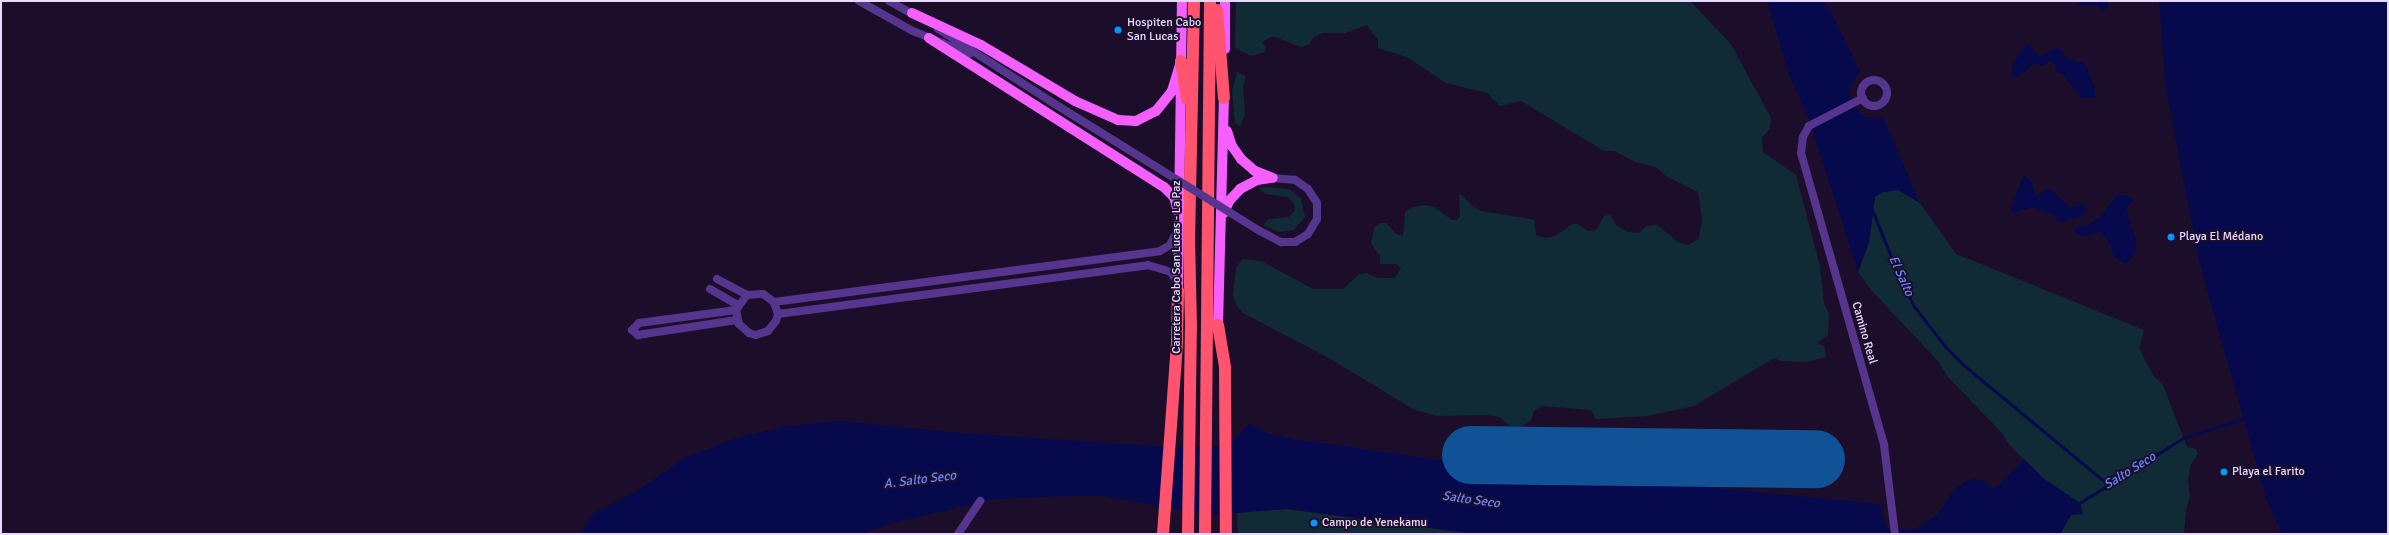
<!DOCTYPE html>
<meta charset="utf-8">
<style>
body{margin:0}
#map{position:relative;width:2389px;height:535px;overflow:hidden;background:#1c0e2b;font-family:Signika,sans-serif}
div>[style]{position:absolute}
.green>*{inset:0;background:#102b35}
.water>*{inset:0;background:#06094c}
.stream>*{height:2.5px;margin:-1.25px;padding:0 1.25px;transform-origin:1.25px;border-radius:1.25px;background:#06094c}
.runway>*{height:58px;margin:-29px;padding:0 29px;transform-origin:29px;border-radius:29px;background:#105295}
.minor>*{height:8px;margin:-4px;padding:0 4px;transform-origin:4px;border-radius:4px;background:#55358e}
.minor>.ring{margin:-4px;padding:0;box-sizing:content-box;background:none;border:8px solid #55358e;border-radius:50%}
.major>*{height:10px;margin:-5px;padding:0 5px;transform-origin:5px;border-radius:5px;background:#f65fff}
.highway>*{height:12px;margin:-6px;padding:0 6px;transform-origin:6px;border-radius:6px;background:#ff536e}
.minor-bridge>*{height:8px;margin:-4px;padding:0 4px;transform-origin:4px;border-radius:4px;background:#55358e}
.dots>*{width:11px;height:11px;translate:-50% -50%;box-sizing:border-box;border:2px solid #1c0e2b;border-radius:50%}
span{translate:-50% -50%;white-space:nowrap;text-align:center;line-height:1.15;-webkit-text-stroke:4px #1c0e2b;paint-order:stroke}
.poi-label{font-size:12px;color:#e9d8ff}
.left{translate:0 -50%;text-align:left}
.street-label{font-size:12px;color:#e9d8ff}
.water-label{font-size:13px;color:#6687ff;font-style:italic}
.frame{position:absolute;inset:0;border:2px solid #e9d8ff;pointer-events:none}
</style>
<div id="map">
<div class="green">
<div style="clip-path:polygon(1236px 1px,1690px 1px,1731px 44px,1771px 118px,1770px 128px,1762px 138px,1763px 152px,1796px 175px,1820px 266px,1824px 304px,1829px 313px,1828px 335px,1817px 343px,1824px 346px,1826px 357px,1807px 362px,1782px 361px,1774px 358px,1694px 406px,1648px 416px,1596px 419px,1591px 410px,1542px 406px,1534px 411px,1531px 420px,1521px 427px,1510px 426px,1500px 417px,1485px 415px,1436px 416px,1413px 409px,1329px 358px,1243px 313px,1237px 306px,1233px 295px,1236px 268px,1242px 259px,1261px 261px,1313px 289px,1343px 289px,1358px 275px,1366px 273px,1378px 278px,1395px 278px,1401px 268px,1396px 264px,1380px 264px,1380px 256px,1371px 243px,1374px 228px,1380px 223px,1386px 223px,1396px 234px,1403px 236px,1405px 212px,1413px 207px,1426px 205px,1434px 207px,1452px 220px,1457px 220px,1460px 217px,1459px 195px,1462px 195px,1472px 206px,1481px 211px,1531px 219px,1534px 220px,1536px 235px,1545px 238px,1555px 236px,1572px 224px,1577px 224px,1588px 231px,1596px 230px,1604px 216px,1610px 215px,1617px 226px,1628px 232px,1639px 233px,1646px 226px,1657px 225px,1678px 242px,1688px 245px,1699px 239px,1702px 219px,1698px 192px,1666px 176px,1656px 167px,1635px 162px,1614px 151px,1604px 151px,1521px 101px,1500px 106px,1487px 93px,1446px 83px,1407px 57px,1378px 48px,1378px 40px,1367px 25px,1345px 33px,1323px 33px,1314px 37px,1309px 44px,1301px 47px,1273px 36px,1262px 42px,1266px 48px,1265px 52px,1251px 56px,1235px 48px)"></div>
<div style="clip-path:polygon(1237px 72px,1246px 76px,1243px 86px,1245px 115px,1240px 126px,1235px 123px,1232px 91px)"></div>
<div style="clip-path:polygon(1268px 187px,1288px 189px,1301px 198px,1305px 217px,1294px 230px,1278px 232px,1263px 225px,1269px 219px,1289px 217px,1295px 210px,1294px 204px,1288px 197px,1265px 194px,1259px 188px)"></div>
<div style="clip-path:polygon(1898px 190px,1920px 203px,1956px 254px,2144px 330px,2139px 348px,2145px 360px,2153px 375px,2163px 385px,2187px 447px,2196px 449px,2198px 454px,2191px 464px,2188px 479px,2190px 496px,2186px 510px,2184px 534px,2060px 534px,2072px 514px,2059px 489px,2043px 478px,2012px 448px,2001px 432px,1948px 377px,1939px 362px,1872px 291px,1858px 272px,1869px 242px,1875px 197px,1883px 192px)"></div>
<div style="clip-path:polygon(1287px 509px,1475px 534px,1238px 534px,1237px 511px)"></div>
</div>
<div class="water">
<div style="clip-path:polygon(1767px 1px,1825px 1px,1860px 71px,1850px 87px,1851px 104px,1865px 117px,1883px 118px,1920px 203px,1898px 190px,1883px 192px,1875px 197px,1869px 242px,1858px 272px,1809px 119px,1789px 74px)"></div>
<div style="clip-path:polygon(2076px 1px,2108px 1px,2108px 6px,2103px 11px,2097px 6px,2079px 5px)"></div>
<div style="clip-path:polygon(2159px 1px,2388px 1px,2388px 534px,2282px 534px,2277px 524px,2266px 498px,2200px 265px,2166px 89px)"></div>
<div style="clip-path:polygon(2029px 44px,2037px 54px,2043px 55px,2057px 47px,2063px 51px,2065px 58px,2085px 63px,2095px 89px,2095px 98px,2081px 98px,2062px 73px,2055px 72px,2056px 65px,2049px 61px,2044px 66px,2034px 64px,2015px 79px,2011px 68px,2023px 47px)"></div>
<div style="clip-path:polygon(2024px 175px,2032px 183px,2035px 194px,2038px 195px,2046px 189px,2052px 190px,2069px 207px,2083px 205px,2087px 208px,2081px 217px,2061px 222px,2053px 215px,2033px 207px,2013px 213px,2010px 210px)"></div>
<div style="clip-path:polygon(2117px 195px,2126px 195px,2134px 200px,2126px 208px,2136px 240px,2136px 250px,2129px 262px,2125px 264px,2114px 257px,2109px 242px,2101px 232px,2082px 237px,2073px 230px,2077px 226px,2087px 226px,2102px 215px)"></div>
<div style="clip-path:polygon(840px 421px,961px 433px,1170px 447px,1227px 446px,1250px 423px,1268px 433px,1294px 439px,1467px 464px,1880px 504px,1886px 529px,1916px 529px,1937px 515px,1954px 490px,1966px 481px,1974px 479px,1984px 481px,1995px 489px,2024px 459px,2043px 478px,2080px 503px,2083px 514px,2071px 515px,2060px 534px,1475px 534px,1287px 509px,1210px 515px,1103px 496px,1071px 496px,995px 499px,885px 525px,862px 534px,580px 534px,592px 514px,637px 491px,686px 457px,737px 438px,787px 426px)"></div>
</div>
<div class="stream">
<div style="left:1873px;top:211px;width:75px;rotate:68.2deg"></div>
<div style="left:1901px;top:281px;width:30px;rotate:62deg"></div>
<div style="left:1915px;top:307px;width:49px;rotate:52.4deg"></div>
<div style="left:1945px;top:346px;width:28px;rotate:45deg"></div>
<div style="left:1965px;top:366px;width:187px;rotate:39.6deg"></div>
<div style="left:2078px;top:504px;width:126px;rotate:-32.1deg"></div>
<div style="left:2185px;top:437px;width:61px;rotate:-17.2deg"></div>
</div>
<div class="runway">
<div style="left:1471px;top:455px;width:345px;rotate:0.7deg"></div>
</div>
<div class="minor">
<div style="left:859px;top:1px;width:62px;rotate:29.1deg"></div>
<div style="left:913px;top:31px;width:61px;rotate:22deg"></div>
<div style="left:889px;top:1px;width:31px;rotate:29deg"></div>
<div style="left:938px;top:29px;width:133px;rotate:32.7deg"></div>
<div class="ring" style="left:1861px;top:80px;width:18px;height:18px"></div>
<div style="left:1863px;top:98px;width:61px;rotate:152.6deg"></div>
<div style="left:1809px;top:126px;width:13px;rotate:119deg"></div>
<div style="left:1803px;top:137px;width:16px;rotate:97deg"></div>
<div style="left:1801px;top:153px;width:304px;rotate:74.1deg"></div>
<div style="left:1884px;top:445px;width:90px;rotate:83deg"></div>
<div style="left:1260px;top:231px;width:24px;rotate:28deg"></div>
<div style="left:1281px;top:242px;width:14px"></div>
<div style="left:1295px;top:242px;width:15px;rotate:-32deg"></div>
<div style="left:1308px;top:234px;width:17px;rotate:-59deg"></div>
<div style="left:1317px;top:219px;width:16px;rotate:-90deg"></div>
<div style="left:1317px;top:203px;width:17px;rotate:-123deg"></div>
<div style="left:1308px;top:189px;width:16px;rotate:-145deg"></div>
<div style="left:1295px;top:180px;width:22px;rotate:-175deg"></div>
<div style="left:717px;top:279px;width:34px;rotate:28deg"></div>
<div style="left:747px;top:295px;width:16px;rotate:-4deg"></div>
<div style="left:763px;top:294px;width:14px;rotate:36deg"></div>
<div style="left:774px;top:302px;width:13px;rotate:72deg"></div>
<div style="left:778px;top:314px;width:7px;rotate:106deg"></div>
<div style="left:776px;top:321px;width:13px;rotate:129deg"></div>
<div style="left:768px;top:331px;width:13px;rotate:162deg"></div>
<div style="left:756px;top:335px;width:7px;rotate:-164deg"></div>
<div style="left:749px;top:333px;width:13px;rotate:-138deg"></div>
<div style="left:739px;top:324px;width:14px;rotate:-102deg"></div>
<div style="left:736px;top:310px;width:19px;rotate:-54deg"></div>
<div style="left:710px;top:289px;width:32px;rotate:30deg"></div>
<div style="left:774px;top:302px;width:389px;rotate:-7.5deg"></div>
<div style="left:1160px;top:251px;width:12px;rotate:-31deg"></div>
<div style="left:1170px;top:245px;width:17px;rotate:-62deg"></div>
<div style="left:736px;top:310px;width:98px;rotate:172.4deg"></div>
<div style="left:639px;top:323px;width:10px;rotate:135deg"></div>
<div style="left:632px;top:330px;width:8px;rotate:40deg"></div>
<div style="left:638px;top:335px;width:6px;rotate:-9deg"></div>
<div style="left:644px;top:334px;width:94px;rotate:-8.6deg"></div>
<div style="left:778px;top:314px;width:373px;rotate:-7.5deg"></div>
<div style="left:1148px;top:265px;width:24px;rotate:17deg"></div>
<div style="left:1171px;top:272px;width:14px;rotate:60deg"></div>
<div style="left:958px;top:534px;width:40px;rotate:-56deg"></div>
</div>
<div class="major">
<div style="left:912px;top:13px;width:76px;rotate:24.9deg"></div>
<div style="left:981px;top:45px;width:109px;rotate:30.8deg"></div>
<div style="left:1075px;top:101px;width:47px;rotate:23.8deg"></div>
<div style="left:1118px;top:120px;width:18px;rotate:3deg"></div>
<div style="left:1136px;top:121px;width:22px;rotate:-27deg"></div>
<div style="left:1156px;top:111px;width:26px;rotate:-51deg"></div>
<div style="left:1172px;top:91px;width:30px;rotate:-73deg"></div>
<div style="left:929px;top:38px;width:278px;rotate:32.4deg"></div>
<div style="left:1164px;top:187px;width:14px;rotate:45deg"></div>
<div style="left:1174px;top:197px;width:18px;rotate:74deg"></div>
<div style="left:1225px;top:49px;width:48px;rotate:-90deg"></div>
<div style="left:1181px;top:69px;width:68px;rotate:-89.2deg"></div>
<div style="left:1227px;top:131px;width:16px;rotate:72deg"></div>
<div style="left:1232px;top:146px;width:16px;rotate:55deg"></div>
<div style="left:1241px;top:159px;width:18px;rotate:41deg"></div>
<div style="left:1255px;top:171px;width:19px;rotate:21deg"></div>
<div style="left:1224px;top:213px;width:13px;rotate:-67deg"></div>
<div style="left:1229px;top:201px;width:16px;rotate:-47deg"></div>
<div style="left:1240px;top:189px;width:19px;rotate:-28deg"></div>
<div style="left:1257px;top:180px;width:13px;rotate:-9deg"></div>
<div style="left:1178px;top:290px;width:205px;rotate:-89.2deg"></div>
<div style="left:1218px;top:325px;width:234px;rotate:-88.5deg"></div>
</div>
<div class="highway">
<div style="left:1217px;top:10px;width:88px;rotate:85.5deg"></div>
<div style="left:1181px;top:61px;width:38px;rotate:81deg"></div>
<div style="left:1218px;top:325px;width:43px;rotate:80.5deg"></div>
<div style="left:1225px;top:367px;width:167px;rotate:89.7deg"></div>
<div style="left:1163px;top:534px;width:193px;rotate:-85.8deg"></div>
<div style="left:1177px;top:342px;width:52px;rotate:-88.9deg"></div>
<div style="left:1188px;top:534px;width:207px;rotate:-89.2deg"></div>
<div style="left:1191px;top:327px;width:86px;rotate:-91.3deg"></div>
<div style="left:1189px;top:241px;width:240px;rotate:-88.8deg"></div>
<div style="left:1205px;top:534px;width:533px;rotate:-89.46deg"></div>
</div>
<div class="minor-bridge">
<div style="left:1050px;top:101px;width:247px;rotate:31.8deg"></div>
</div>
<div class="dots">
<div style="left:1118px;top:30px;background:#0496ff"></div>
<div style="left:2171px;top:237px;background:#0496ff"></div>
<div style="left:2224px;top:472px;background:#0496ff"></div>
<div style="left:1314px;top:523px;background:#0496ff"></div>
</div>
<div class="poi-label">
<span class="left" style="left:1127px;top:30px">Hospiten Cabo<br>San Lucas</span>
<span class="left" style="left:2179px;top:237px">Playa El Médano</span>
<span class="left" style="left:2232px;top:472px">Playa el Farito</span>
<span class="left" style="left:1322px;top:523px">Campo de Yenekamu</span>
</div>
<div class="street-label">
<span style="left:1177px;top:267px;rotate:-90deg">Carretera Cabo San Lucas - La Paz</span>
<span style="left:1864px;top:333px;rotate:74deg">Camino Real</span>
</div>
<div class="water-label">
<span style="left:1901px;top:276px;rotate:66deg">El Salto</span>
<span style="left:2130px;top:471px;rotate:-32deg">Salto Seco</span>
<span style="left:920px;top:480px;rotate:-7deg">A. Salto Seco</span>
<span style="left:1471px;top:500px;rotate:8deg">Salto Seco</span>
</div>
<div class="frame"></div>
</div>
